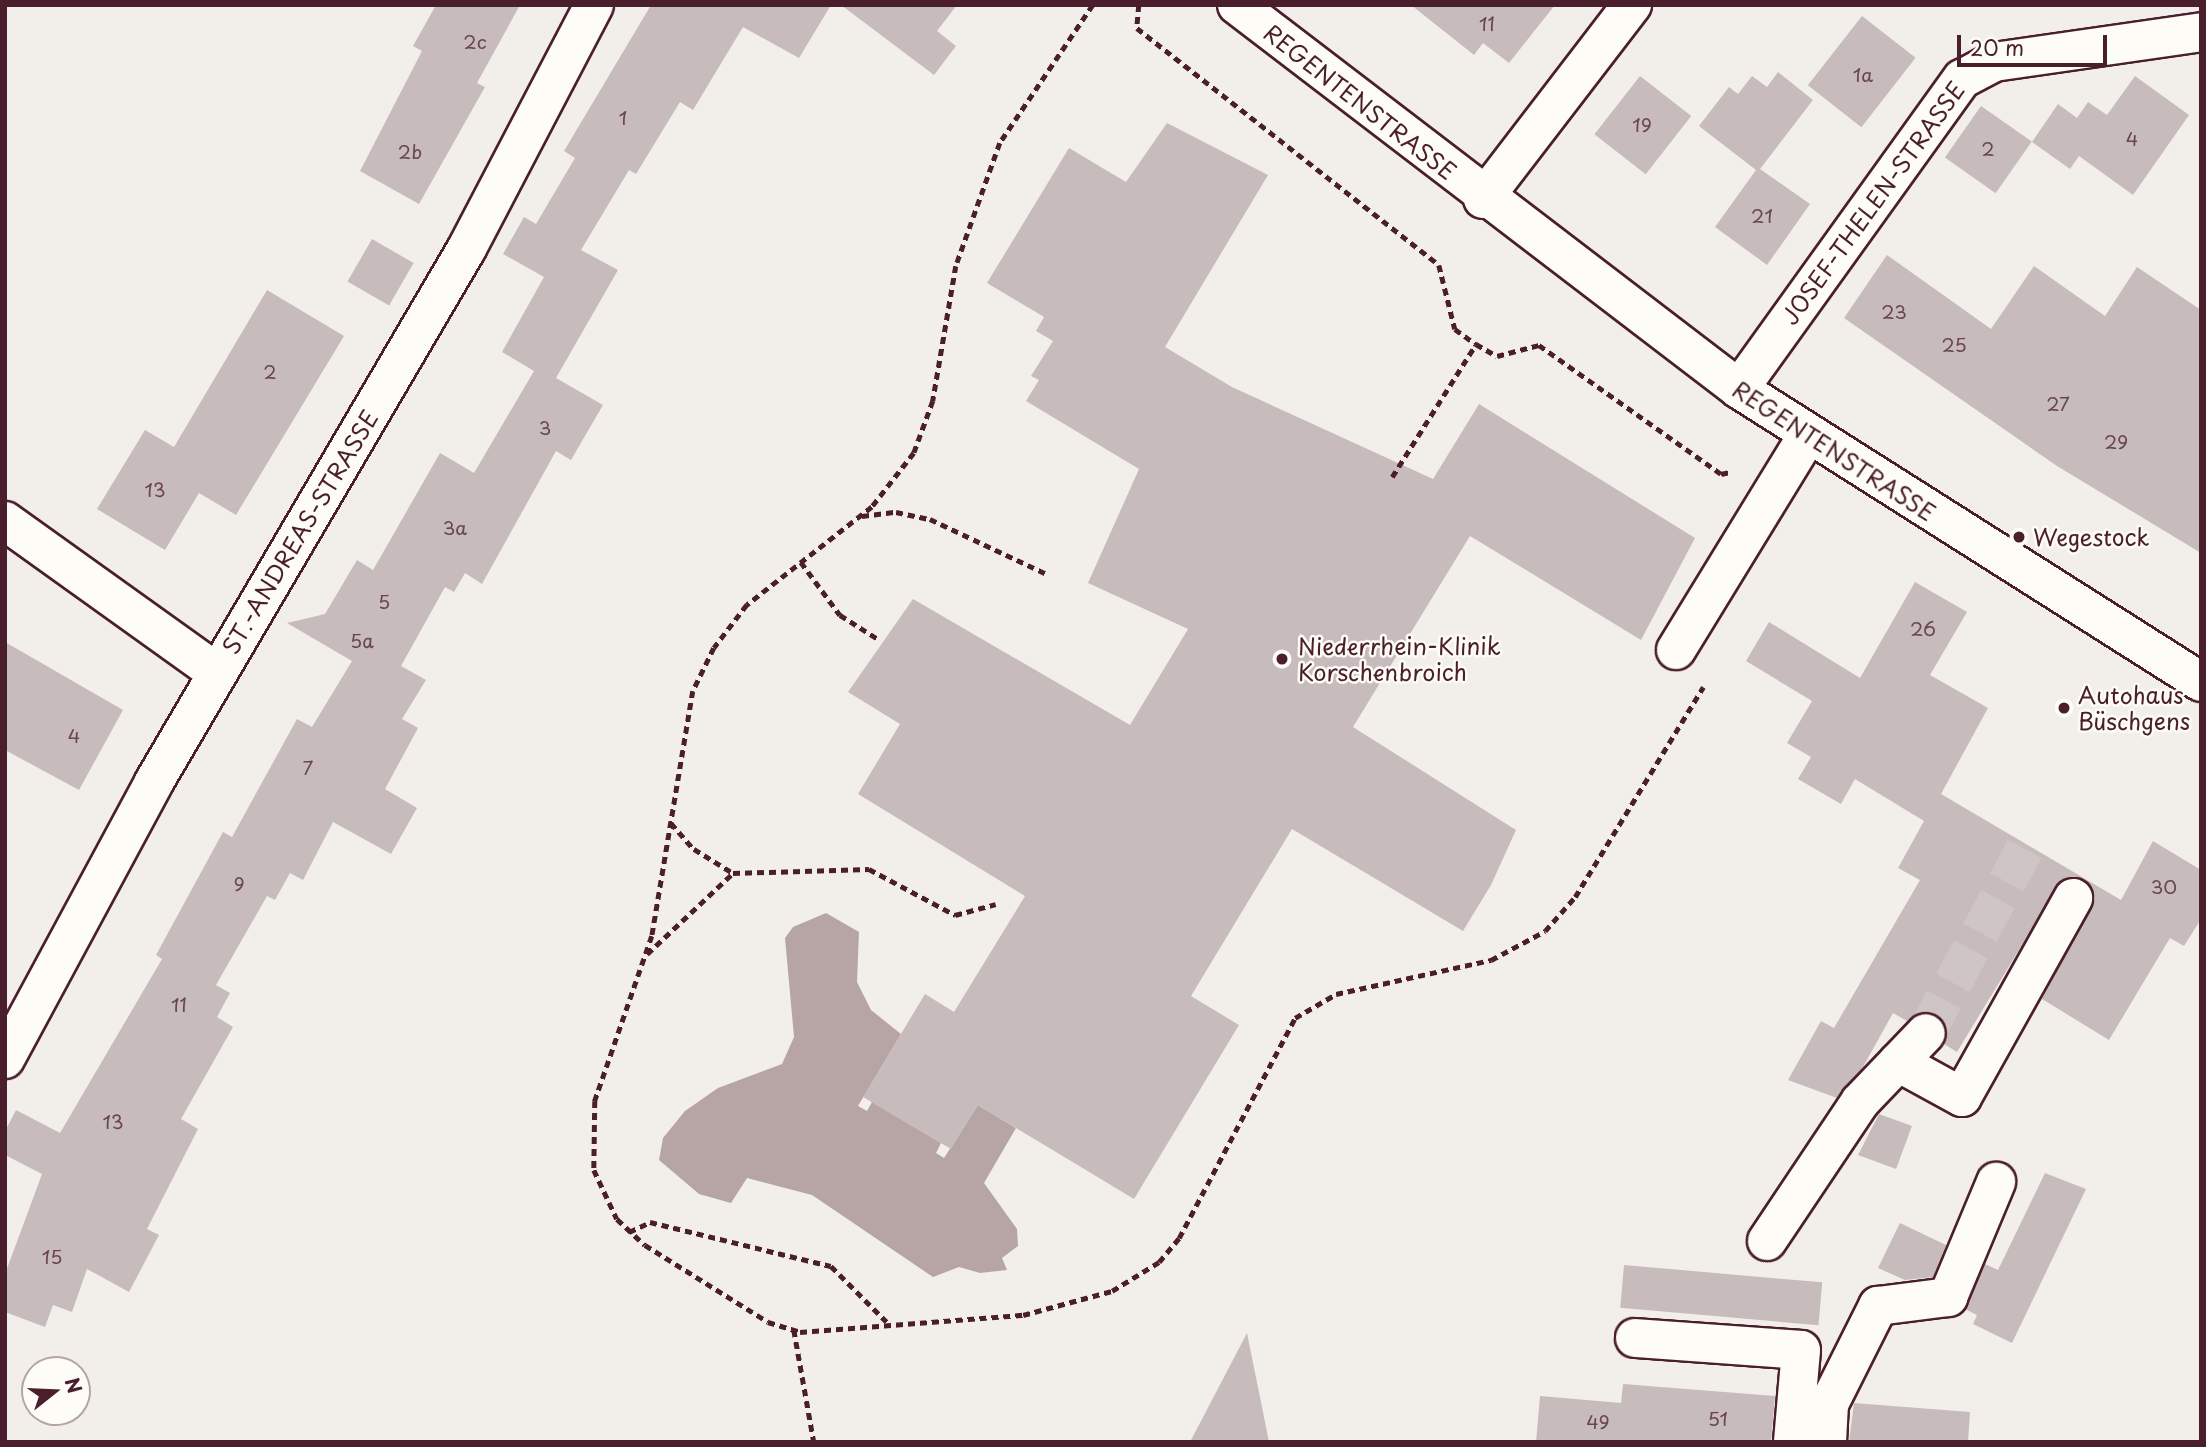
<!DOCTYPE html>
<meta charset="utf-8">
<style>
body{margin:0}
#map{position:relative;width:2206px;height:1447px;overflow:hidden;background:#f2efeb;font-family:"Playpen Sans",sans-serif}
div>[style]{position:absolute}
.water>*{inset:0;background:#b7a5a6}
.building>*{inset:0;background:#c8bbbb;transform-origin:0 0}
.minor-tunnel>*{height:38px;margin-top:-19px;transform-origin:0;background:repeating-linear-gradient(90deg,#d0c5c5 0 38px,transparent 0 57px)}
.path>*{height:4.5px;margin-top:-2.25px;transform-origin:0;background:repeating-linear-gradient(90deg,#4a1f2b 0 7px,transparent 0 12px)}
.roads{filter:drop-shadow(2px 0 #4a1f2b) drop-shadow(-2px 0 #4a1f2b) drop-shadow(0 2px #4a1f2b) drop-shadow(0 -2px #4a1f2b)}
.minor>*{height:38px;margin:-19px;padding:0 19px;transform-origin:19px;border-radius:19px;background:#fdfcf7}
.dots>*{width:19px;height:19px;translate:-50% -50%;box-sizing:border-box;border:4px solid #fdfcf7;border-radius:50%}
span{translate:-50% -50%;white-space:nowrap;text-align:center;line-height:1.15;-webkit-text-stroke:5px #fdfcf7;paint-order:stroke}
.number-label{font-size:19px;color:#6a464f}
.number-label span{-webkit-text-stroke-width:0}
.street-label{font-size:23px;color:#4a1f2b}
.poi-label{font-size:23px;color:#4a1f2b}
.left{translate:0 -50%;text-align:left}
.frame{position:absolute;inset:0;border:7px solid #4a1f2b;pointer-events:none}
.north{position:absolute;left:21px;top:1356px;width:70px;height:70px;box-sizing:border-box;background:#fdfcf7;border:2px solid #b5a4a5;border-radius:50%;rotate:72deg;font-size:19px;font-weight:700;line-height:28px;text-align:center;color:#4a1f2b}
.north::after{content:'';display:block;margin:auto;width:24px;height:32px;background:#4a1f2b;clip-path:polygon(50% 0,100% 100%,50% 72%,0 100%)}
.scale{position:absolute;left:1957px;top:35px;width:150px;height:32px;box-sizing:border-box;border:4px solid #4a1f2b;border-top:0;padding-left:9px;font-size:21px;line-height:24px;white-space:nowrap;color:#4a1f2b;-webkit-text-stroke:5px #fdfcf7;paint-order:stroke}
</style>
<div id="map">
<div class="water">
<div style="clip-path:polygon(826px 913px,859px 932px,857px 982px,871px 1010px,901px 1034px,858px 1106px,867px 1111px,872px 1102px,941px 1143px,936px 1153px,944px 1158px,978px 1105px,1016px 1128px,984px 1183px,1017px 1229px,1018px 1246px,1002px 1258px,1007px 1270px,980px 1273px,959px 1267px,933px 1277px,812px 1195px,747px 1178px,731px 1203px,699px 1194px,659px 1160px,663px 1138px,685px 1111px,718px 1088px,782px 1064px,794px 1037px,785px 938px,793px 927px)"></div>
</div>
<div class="building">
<div style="clip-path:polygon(436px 5px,520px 5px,477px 83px,485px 87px,419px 204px,360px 171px,422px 51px,413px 46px)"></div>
<div style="clip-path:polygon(651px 5px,831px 5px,799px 58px,743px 27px,693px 110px,680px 102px,636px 174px,629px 170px,581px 250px,618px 270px,556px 378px,603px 405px,571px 460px,556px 451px,482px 584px,465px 573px,454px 592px,445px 587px,401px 666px,426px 680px,402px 719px,418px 728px,385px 789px,417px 808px,391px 854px,333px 822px,303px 880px,290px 873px,275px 900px,267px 896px,216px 985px,230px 993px,217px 1017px,233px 1027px,181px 1119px,198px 1129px,147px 1229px,159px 1235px,129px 1292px,87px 1269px,72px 1312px,53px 1305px,45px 1327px,5px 1312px,5px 1274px,42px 1174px,5px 1155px,5px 1131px,16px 1110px,60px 1133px,162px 959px,156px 955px,223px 832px,232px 837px,297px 719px,312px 727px,352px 661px,287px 623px,325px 614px,357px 560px,373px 570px,440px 453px,474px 473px,534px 371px,502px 352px,544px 277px,503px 254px,524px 217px,536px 224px,575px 158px,564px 151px)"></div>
<div style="clip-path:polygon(841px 5px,957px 5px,937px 31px,956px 46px,934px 75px)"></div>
<div style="clip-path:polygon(1411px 5px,1555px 5px,1509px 63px,1483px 43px,1474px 55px)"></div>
<div style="left:1862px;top:16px;width:68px;height:88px;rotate:38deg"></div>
<div style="clip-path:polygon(1778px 72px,1813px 100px,1760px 169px,1810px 204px,1767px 265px,1715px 227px,1756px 170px,1699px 126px,1729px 87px,1738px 94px,1752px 76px,1767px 87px)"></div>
<div style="left:1640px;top:76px;width:65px;height:74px;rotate:38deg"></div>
<div style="clip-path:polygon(2135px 76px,2189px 115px,2133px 195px,2079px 156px,2070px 169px,2032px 142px,2058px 104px,2077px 118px,2088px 102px,2107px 115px)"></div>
<div style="left:1981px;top:106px;width:62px;height:63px;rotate:35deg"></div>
<div style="clip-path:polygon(1167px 123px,1268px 175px,1165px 347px,1232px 387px,1433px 479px,1479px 404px,1695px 538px,1641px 640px,1470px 536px,1353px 727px,1516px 830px,1491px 885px,1463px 931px,1292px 829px,1191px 996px,1239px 1025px,1134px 1199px,978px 1105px,951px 1149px,863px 1097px,925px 994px,954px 1012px,1025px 896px,858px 794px,900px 724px,848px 692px,913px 599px,1130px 725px,1188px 629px,1088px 583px,1139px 469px,1026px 401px,1039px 380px,1031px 376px,1053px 341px,1036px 331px,1044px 317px,987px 283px,1069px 148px,1126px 182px)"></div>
<div style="left:372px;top:239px;width:48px;height:49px;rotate:30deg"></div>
<div style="clip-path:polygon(1887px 255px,1991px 329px,2034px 266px,2105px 316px,2137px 267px,2201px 310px,2201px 553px,2057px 466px,1844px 318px)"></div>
<div style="clip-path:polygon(267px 290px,344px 336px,236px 515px,199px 493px,165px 550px,97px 509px,145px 430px,174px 447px)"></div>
<div style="clip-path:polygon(1915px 582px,1967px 612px,1930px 675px,1988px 708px,1941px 794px,2121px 900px,2153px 841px,2201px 870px,2201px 919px,2184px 946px,2170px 938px,2109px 1040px,2042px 999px,2095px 898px,2084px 879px,2062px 879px,1957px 1052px,1944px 1044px,1947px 1028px,1941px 1017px,1921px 1012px,1907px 1021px,1893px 1013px,1863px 1067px,1837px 1098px,1788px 1080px,1821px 1021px,1834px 1028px,1920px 880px,1898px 868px,1924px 821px,1855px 779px,1841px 804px,1798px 779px,1811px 757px,1787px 743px,1812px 701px,1746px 661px,1769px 622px,1860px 678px)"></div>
<div style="clip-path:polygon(5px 642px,123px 710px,79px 790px,5px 750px)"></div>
<div style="clip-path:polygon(1879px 1114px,1912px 1126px,1896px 1169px,1858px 1155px)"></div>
<div style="clip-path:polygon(2045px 1173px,2086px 1189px,2012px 1343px,1973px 1324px,1977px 1315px,1965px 1309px,1985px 1264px,1998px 1270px)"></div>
<div style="clip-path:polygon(1900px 1223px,1946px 1245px,1933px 1277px,1905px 1280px,1878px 1268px)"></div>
<div style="left:1624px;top:1265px;width:199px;height:43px;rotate:5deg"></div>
<div style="clip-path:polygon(1247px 1333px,1269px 1442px,1190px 1442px)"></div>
<div style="clip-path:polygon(1623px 1384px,1775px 1396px,1771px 1442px,1536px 1442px,1540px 1396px,1621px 1403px)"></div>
<div style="clip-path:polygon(1854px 1403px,1970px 1412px,1968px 1442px,1849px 1442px)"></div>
</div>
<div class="minor-tunnel">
<div style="left:1926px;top:1033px;width:216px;rotate:-61.8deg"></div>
</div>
<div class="path">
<div style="left:1093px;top:5px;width:166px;rotate:124deg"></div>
<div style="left:1000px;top:143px;width:131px;rotate:109.7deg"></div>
<div style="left:956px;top:266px;width:137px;rotate:99.7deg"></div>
<div style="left:933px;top:401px;width:55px;rotate:110.1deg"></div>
<div style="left:914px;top:453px;width:68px;rotate:127.9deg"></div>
<div style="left:872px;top:507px;width:159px;rotate:141.9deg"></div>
<div style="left:747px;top:605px;width:54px;rotate:127.5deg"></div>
<div style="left:714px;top:648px;width:48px;rotate:116deg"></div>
<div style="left:693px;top:691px;width:248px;rotate:99.5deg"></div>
<div style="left:652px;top:936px;width:175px;rotate:109.1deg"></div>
<div style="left:595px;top:1101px;width:69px;rotate:90.8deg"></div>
<div style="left:594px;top:1170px;width:54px;rotate:64.9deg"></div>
<div style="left:617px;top:1219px;width:38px;rotate:43deg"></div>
<div style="left:645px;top:1245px;width:145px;rotate:32deg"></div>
<div style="left:768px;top:1322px;width:34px;rotate:17deg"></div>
<div style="left:800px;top:1332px;width:224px;rotate:-4.4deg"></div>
<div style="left:1023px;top:1315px;width:92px;rotate:-15.1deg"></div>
<div style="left:1112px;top:1291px;width:55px;rotate:-31.7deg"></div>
<div style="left:1159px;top:1262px;width:31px;rotate:-50deg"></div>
<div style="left:1179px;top:1238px;width:249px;rotate:-62.2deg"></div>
<div style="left:1295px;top:1018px;width:48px;rotate:-30.3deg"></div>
<div style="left:1336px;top:994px;width:159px;rotate:-12.4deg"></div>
<div style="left:1491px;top:960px;width:61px;rotate:-28.2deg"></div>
<div style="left:1545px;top:931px;width:45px;rotate:-48.6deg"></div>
<div style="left:1575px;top:897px;width:246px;rotate:-58.6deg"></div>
<div style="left:1139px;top:5px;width:23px;rotate:95deg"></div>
<div style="left:1137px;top:28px;width:384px;rotate:38.1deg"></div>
<div style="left:1439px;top:265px;width:66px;rotate:76deg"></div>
<div style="left:1455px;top:329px;width:26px;rotate:36deg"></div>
<div style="left:1392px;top:477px;width:157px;rotate:-57.7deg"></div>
<div style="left:1476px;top:344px;width:24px;rotate:30deg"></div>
<div style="left:1497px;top:356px;width:43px;rotate:-14.7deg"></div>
<div style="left:1539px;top:345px;width:223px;rotate:35.3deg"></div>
<div style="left:1721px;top:474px;width:9px;rotate:-13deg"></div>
<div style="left:862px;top:516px;width:34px;rotate:-7deg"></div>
<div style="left:896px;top:512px;width:35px;rotate:12deg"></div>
<div style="left:930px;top:519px;width:129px;rotate:25.2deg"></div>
<div style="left:801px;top:562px;width:66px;rotate:53.7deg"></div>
<div style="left:840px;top:615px;width:45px;rotate:32.3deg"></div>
<div style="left:671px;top:823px;width:35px;rotate:49deg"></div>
<div style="left:694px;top:849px;width:46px;rotate:31.6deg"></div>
<div style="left:733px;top:873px;width:136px;rotate:-1.7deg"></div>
<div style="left:869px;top:869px;width:98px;rotate:28.1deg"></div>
<div style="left:955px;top:915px;width:42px;rotate:-15deg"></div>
<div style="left:647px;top:954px;width:118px;rotate:-43.3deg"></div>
<div style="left:629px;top:1232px;width:23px;rotate:-25deg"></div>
<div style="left:650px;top:1222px;width:186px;rotate:13.7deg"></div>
<div style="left:831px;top:1266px;width:81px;rotate:45deg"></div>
<div style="left:794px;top:1330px;width:114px;rotate:79.9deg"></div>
</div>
<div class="roads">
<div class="minor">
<div style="left:1237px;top:5px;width:632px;rotate:37.41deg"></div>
<div style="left:1739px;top:389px;width:547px;rotate:32.38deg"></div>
<div style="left:1483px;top:199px;width:245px;rotate:-52.5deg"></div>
<div style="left:1739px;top:389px;width:382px;rotate:-54.3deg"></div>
<div style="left:1962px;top:79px;width:36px;rotate:-28deg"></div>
<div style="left:1994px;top:62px;width:209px;rotate:-8.2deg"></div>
<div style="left:5px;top:521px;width:261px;rotate:35.6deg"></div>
<div style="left:1676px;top:650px;width:251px;rotate:-58.5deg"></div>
<div style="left:5px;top:1059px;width:315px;rotate:-61.7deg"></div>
<div style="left:154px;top:782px;width:619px;rotate:-59.62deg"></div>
<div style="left:467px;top:248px;width:274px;rotate:-62.4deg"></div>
<div style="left:1898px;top:1062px;width:73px;rotate:28.7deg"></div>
<div style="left:1962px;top:1097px;width:228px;rotate:-60.8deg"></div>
<div style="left:1767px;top:1241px;width:167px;rotate:-56.2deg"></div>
<div style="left:1860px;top:1102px;width:95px;rotate:-46.3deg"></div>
<div style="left:1635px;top:1338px;width:166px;rotate:4.1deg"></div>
<div style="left:1801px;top:1350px;width:92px;rotate:95deg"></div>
<div style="left:1827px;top:1442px;width:38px;rotate:-87deg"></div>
<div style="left:1829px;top:1404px;width:110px;rotate:-63.4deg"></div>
<div style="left:1878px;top:1306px;width:71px;rotate:-7.3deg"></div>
<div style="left:1948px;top:1297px;width:125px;rotate:-67.3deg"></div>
</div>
</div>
<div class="dots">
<div style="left:2019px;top:537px;background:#4a1f2b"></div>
<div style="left:1282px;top:659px;background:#4a1f2b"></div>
<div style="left:2064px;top:708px;background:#4a1f2b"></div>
</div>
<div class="number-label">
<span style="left:1487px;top:24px">11</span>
<span style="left:475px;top:42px">2c</span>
<span style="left:1863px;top:75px">1a</span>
<span style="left:623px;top:118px">1</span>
<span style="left:1642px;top:125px">19</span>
<span style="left:2132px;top:139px">4</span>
<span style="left:1988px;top:149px">2</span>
<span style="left:410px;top:152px">2b</span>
<span style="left:1762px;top:216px">21</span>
<span style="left:1894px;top:312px">23</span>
<span style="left:1954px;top:345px">25</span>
<span style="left:270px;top:372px">2</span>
<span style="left:2058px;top:404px">27</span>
<span style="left:545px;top:428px">3</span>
<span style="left:2116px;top:442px">29</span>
<span style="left:155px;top:490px">13</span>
<span style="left:455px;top:528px">3a</span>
<span style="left:384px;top:602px">5</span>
<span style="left:1923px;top:629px">26</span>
<span style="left:362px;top:641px">5a</span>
<span style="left:74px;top:736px">4</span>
<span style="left:308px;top:768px">7</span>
<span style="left:239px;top:884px">9</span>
<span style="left:2164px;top:887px">30</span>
<span style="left:179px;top:1005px">11</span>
<span style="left:113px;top:1122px">13</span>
<span style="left:52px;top:1257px">15</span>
<span style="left:1718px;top:1419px">51</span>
<span style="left:1598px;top:1422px">49</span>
</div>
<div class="street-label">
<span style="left:1360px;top:102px;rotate:38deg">REGENTENSTRASSE</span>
<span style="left:1873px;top:203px;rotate:-54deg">JOSEF-THELEN-STRASSE</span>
<span style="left:1834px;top:451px;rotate:33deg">REGENTENSTRASSE</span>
<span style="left:300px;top:532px;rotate:-59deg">ST.-ANDREAS-STRASSE</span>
</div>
<div class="poi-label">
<span class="left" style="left:2033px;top:537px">Wegestock</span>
<span class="left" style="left:1298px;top:659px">Niederrhein-Klinik<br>Korschenbroich</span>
<span class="left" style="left:2078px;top:708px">Autohaus<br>Büschgens</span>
</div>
<div class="frame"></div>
<div class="north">N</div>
<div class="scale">20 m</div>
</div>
